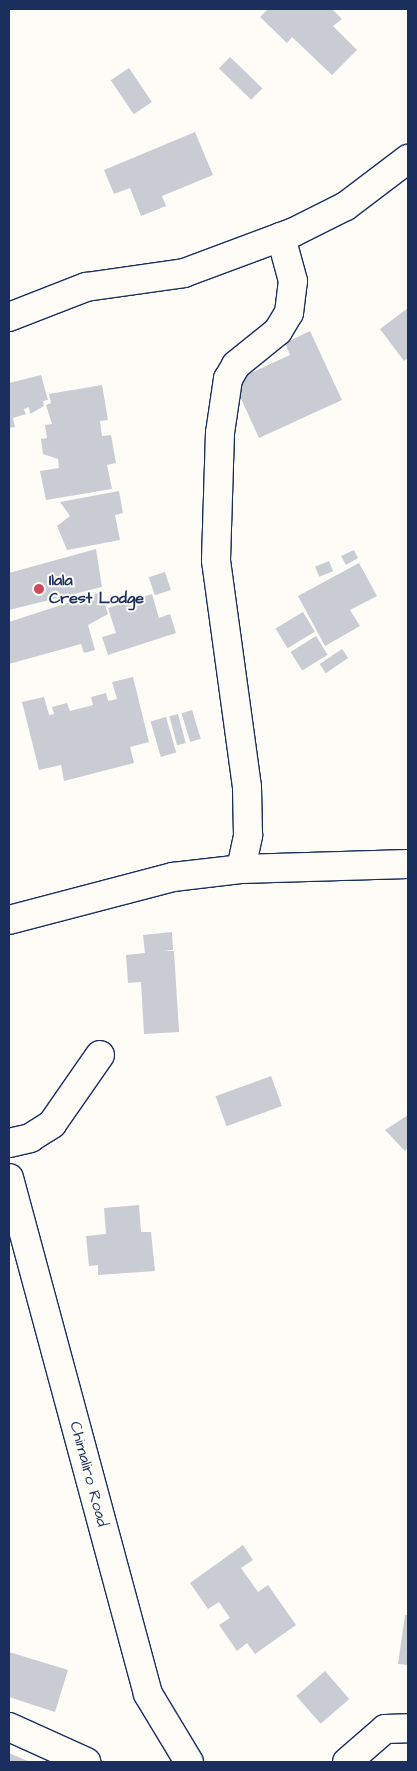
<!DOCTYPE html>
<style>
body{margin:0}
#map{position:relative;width:417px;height:1771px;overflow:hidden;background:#fdfcf7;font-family:"Architects Daughter",sans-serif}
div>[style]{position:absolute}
.building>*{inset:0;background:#c9ccd3;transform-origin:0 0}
.roads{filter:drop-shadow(1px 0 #1b2f5e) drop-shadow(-1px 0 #1b2f5e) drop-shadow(0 1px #1b2f5e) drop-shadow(0 -1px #1b2f5e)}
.street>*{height:28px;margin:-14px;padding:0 14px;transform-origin:14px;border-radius:14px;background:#fdfcf7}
.secondary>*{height:28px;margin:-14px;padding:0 14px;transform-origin:14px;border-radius:14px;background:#fdfcf7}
.dots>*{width:14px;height:14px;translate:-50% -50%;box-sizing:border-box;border:2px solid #fdfcf7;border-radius:50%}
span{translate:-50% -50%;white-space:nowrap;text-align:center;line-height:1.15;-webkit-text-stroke:4px #fdfcf7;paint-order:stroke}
.poi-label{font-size:16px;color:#1b2f5e;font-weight:700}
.left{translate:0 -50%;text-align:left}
.street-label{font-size:16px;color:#1b2f5e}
.frame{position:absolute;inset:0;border:10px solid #1b2f5e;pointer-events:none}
</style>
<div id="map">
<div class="building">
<div style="clip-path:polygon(268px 9px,332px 9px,342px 19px,333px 26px,357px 50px,332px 75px,292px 37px,287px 43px,260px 17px)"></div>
<div style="left:230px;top:57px;width:45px;height:16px;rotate:44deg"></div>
<div style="left:129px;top:68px;width:41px;height:22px;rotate:56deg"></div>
<div style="clip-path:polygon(195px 132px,213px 175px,162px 196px,166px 206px,141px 216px,130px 188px,114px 194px,104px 170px)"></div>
<div style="clip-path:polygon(408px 308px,408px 358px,404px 361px,380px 329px)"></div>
<div style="clip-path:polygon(310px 331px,342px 400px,259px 438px,233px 381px,290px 355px,285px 343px)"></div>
<div style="clip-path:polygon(41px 375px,48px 400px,43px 401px,44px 406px,30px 414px,29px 407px,24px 409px,26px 414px,13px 418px,15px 427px,9px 428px,9px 383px)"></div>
<div style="clip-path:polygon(102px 385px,108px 420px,100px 421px,102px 436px,111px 435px,116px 463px,107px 465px,112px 489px,46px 500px,40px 471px,59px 468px,58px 459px,43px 454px,41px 439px,47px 438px,45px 425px,52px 424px,46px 405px,51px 403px,49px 394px)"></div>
<div style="clip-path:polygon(119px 491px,123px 513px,115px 515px,120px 540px,67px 550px,57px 526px,70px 516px,60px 502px)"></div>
<div style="clip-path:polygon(96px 549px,102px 587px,9px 610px,9px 573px)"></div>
<div style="clip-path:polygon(354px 550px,358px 558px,346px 565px,341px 556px)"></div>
<div style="left:329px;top:561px;width:11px;height:15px;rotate:68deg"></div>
<div style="clip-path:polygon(359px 563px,377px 596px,350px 610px,360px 626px,325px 646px,298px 596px)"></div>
<div style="left:165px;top:572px;width:19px;height:17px;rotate:72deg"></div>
<div style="clip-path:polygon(101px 592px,108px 614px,88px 625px,95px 650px,84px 653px,81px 644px,9px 664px,9px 622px)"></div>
<div style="clip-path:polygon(152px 594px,159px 618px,170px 614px,176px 633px,108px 655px,102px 637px,116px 633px,108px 608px)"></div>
<div style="left:303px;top:612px;width:23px;height:32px;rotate:59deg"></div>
<div style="left:316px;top:636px;width:22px;height:30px;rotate:58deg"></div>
<div style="left:342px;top:649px;width:11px;height:27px;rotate:56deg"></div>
<div style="clip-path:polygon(133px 677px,149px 742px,130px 747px,134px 763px,64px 781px,61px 765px,39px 770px,22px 702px,44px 697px,49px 715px,54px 714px,52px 707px,67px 703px,70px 711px,93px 705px,91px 697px,106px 693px,108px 701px,117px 699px,112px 682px)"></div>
<div style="left:192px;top:710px;width:30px;height:11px;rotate:73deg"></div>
<div style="left:178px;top:714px;width:30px;height:9px;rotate:75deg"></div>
<div style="left:166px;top:717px;width:37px;height:16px;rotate:74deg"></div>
<div style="clip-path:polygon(172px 932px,173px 950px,163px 951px,174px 951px,179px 1032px,144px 1034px,141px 982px,128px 983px,126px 955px,145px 953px,143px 935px)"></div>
<div style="left:271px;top:1076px;width:32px;height:59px;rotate:70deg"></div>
<div style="clip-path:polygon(408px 1115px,408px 1148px,405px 1151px,385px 1130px)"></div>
<div style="clip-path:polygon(139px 1205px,141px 1232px,151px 1232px,155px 1271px,98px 1275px,98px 1265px,89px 1266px,86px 1236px,106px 1234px,104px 1208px)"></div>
<div style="clip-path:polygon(243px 1545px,253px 1560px,241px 1568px,258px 1592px,268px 1585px,296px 1625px,255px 1654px,247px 1643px,237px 1651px,219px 1625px,230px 1618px,219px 1602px,208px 1609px,190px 1583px)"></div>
<div style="clip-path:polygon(405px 1615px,408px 1615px,408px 1665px,398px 1664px)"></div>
<div style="clip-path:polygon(9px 1652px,68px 1670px,55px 1712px,9px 1697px)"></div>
<div style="left:325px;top:1671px;width:37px;height:38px;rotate:49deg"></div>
<div style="clip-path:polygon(9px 1753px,30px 1762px,9px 1762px)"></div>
</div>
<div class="roads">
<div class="street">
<div style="left:9px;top:317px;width:83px;rotate:-21.3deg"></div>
<div style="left:86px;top:287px;width:99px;rotate:-8.1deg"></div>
<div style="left:184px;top:273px;width:117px;rotate:-20.4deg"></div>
<div style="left:294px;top:232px;width:58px;rotate:-26.6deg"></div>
<div style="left:346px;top:206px;width:78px;rotate:-37.2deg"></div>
<div style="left:241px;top:869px;width:35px;rotate:-78deg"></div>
<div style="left:248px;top:835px;width:48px;rotate:-91.2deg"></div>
<div style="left:247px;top:787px;width:229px;rotate:-97.8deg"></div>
<div style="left:216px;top:560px;width:127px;rotate:-88.2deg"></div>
<div style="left:220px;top:433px;width:55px;rotate:-81.6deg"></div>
<div style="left:228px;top:379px;width:16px;rotate:-60deg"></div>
<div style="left:236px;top:365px;width:54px;rotate:-39deg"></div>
<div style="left:278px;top:331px;width:21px;rotate:-59deg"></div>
<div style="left:289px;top:313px;width:32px;rotate:-83deg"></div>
<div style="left:293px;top:281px;width:46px;rotate:-105.3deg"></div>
<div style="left:9px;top:920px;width:170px;rotate:-14.7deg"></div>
<div style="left:173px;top:877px;width:68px;rotate:-6.7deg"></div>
<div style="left:241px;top:869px;width:167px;rotate:-1.7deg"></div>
<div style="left:9px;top:1143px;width:22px;rotate:-13deg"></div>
<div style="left:30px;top:1138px;width:26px;rotate:-32deg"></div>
<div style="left:52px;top:1124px;width:84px;rotate:-55.2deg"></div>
<div style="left:9px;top:1727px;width:85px;rotate:24.4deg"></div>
<div style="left:347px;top:1762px;width:50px;rotate:-41deg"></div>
<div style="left:385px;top:1729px;width:23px;rotate:-2deg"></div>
</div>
<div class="secondary">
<div style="left:9px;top:1178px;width:534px;rotate:74.92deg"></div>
<div style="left:148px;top:1694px;width:79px;rotate:58.9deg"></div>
</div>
</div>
<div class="dots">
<div style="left:39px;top:589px;background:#d1495b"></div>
</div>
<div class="poi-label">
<span class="left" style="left:49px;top:589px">Ilala<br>Crest Lodge</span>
</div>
<div class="street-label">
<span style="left:89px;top:1474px;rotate:75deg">Chimaliro Road</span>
</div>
<div class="frame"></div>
</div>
